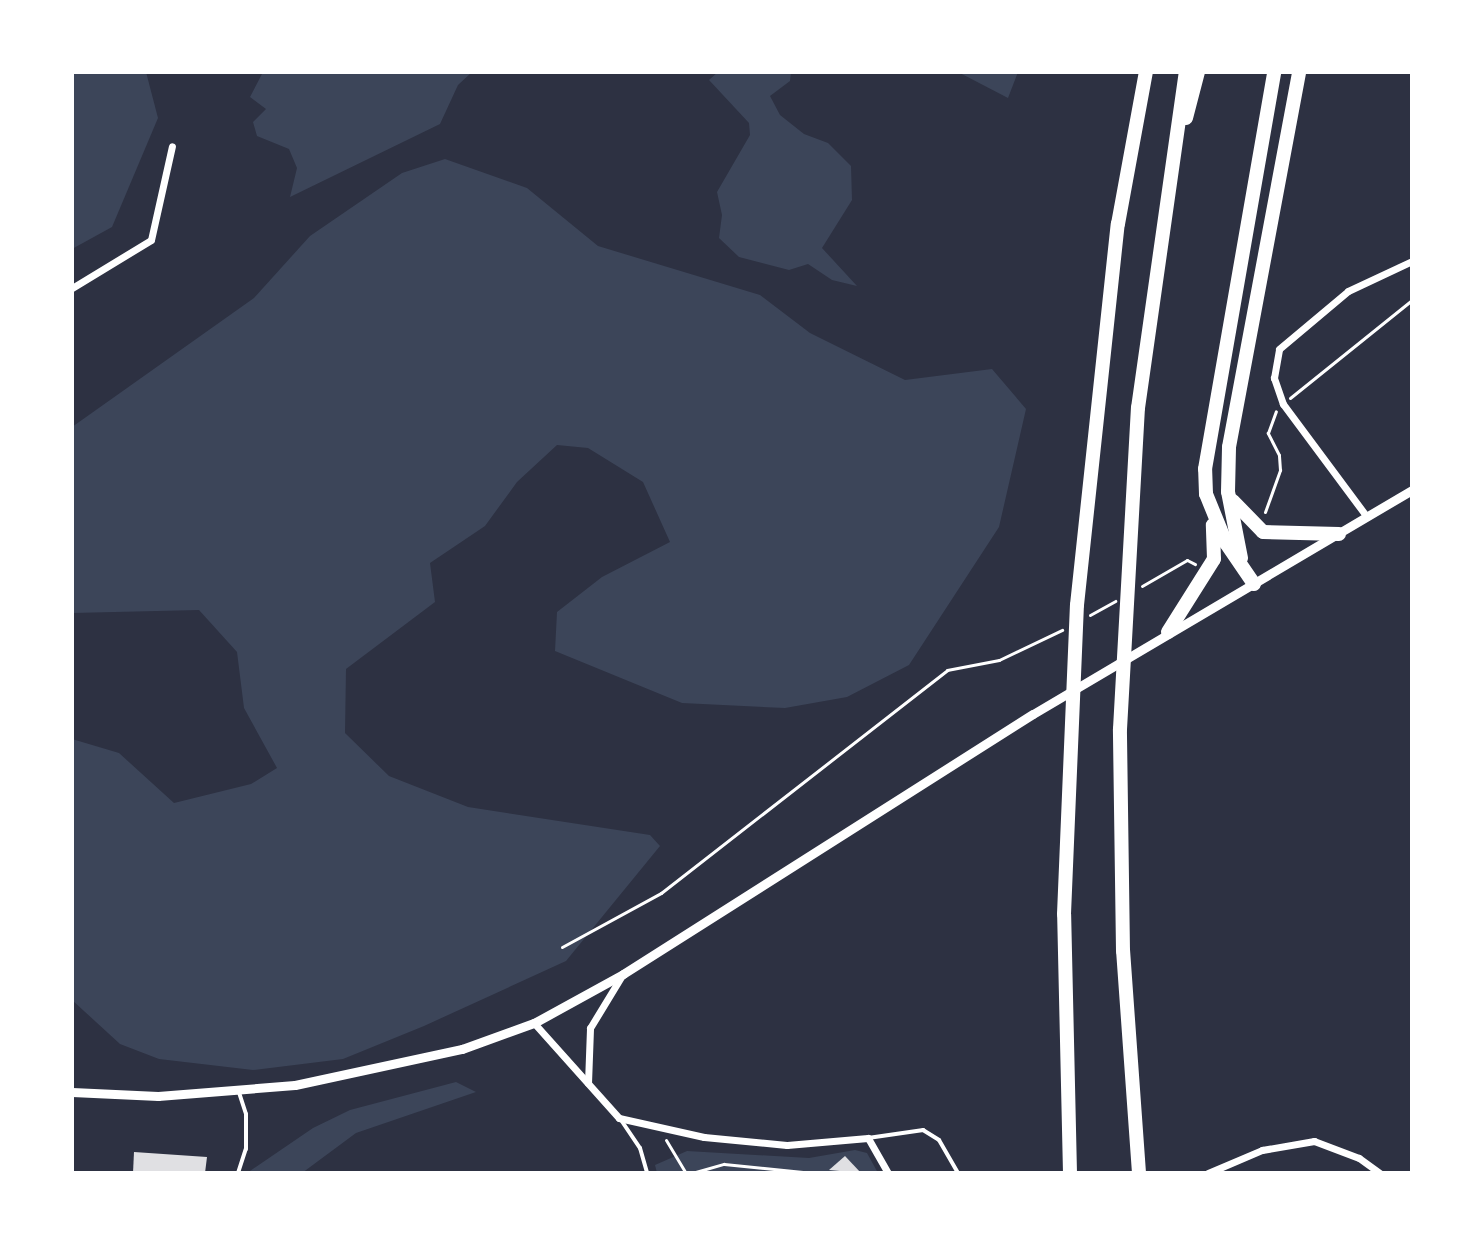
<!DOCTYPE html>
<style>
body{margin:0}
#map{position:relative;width:1484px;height:1245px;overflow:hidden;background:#2d3142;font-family:"Varela Round",sans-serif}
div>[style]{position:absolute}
.green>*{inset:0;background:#3c4559}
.building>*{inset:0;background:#e0e0e3}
.path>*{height:3px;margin:-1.5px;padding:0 1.5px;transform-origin:1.5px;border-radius:1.5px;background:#fff}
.service>*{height:4px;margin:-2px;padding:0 2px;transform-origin:2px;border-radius:2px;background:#fff}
.minor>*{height:7px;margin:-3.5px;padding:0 3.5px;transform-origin:3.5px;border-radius:3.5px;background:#fff}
.tertiary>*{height:9px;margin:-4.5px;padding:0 4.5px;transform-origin:4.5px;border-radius:4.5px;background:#fff}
.motorway>*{height:14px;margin:-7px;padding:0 7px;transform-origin:7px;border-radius:7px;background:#fff}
span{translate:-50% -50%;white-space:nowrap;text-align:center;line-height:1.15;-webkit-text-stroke:7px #fff;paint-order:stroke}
.frame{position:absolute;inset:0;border:74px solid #fff;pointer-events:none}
</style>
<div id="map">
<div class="green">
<div style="clip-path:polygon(72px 72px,146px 72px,158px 118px,112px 227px,72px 249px)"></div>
<div style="clip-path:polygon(263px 72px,472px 72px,458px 85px,440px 124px,290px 197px,297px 168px,289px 149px,257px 136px,253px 122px,266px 109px,250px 97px)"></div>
<div style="clip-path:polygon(718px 72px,791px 72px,790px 81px,770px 96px,780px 115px,804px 134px,828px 143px,851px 166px,852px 200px,822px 248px,857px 286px,832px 280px,808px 264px,789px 270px,739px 257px,719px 238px,722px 215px,717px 192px,750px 135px,749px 123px,709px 80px)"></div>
<div style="clip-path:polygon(958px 72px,1018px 72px,1008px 98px)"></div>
<div style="clip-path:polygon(445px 159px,527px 188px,598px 246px,760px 295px,810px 333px,905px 380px,992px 369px,1026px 409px,999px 527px,909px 665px,847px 697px,785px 708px,682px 703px,555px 651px,557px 612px,602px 577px,670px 542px,643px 482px,588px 448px,557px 445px,517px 482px,485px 526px,430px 563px,435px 602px,346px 669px,345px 733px,389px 776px,468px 807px,650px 835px,660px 846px,566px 961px,424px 1026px,343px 1059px,253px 1070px,159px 1059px,120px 1044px,72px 1000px,72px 739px,119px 753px,174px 803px,251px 784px,277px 768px,244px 708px,237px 652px,199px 610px,72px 613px,72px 427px,254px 298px,310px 236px,402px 173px)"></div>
<div style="clip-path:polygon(456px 1082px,476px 1092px,356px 1133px,302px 1173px,247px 1173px,313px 1128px,350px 1110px)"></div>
<div style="clip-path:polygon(855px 1150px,867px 1153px,878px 1173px,657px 1173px,655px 1165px,687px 1151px,809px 1158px)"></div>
</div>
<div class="building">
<div style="clip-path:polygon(134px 1152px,207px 1157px,205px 1173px,133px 1173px)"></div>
<div style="clip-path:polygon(845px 1156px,861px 1173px,829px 1170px)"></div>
</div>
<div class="path">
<div style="left:1290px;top:398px;width:156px;rotate:-38.8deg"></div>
<div style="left:1265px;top:512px;width:45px;rotate:-70.3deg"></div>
<div style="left:1280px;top:470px;width:15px;rotate:-94deg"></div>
<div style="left:1279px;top:455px;width:25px;rotate:-117deg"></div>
<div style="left:1268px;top:433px;width:23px;rotate:-70deg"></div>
<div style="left:1142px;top:586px;width:52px;rotate:-30deg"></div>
<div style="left:1187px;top:560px;width:9px;rotate:27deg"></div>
<div style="left:1090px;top:615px;width:29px;rotate:-29deg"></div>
<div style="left:562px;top:947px;width:113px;rotate:-28.6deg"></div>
<div style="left:661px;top:893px;width:363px;rotate:-37.9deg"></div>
<div style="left:947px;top:670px;width:53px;rotate:-10.9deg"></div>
<div style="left:999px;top:660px;width:70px;rotate:-25.5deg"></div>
<div style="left:666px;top:1140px;width:39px;rotate:59deg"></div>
<div style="left:692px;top:1173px;width:33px;rotate:-16deg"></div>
<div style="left:724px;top:1164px;width:89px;rotate:5.8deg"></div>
</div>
<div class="service">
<div style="left:621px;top:1120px;width:34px;rotate:56deg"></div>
<div style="left:640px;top:1148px;width:26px;rotate:74deg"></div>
<div style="left:868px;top:1138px;width:56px;rotate:-8.3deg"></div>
<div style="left:923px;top:1130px;width:19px;rotate:32deg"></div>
<div style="left:939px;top:1140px;width:38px;rotate:60deg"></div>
<div style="left:238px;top:1173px;width:25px;rotate:-72deg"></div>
<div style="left:246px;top:1149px;width:35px;rotate:-90deg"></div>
<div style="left:246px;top:1114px;width:23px;rotate:-108deg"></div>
</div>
<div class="minor">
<div style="left:72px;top:288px;width:92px;rotate:-31.3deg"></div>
<div style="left:151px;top:240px;width:96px;rotate:-77.4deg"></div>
<div style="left:1367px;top:517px;width:141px;rotate:-126.6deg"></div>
<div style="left:1283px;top:404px;width:28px;rotate:-109deg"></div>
<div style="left:1274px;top:378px;width:29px;rotate:-80deg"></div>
<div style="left:1279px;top:349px;width:90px;rotate:-40deg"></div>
<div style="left:1348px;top:291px;width:71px;rotate:-25.1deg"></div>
<div style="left:534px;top:1023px;width:127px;rotate:48.2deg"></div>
<div style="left:619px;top:1118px;width:87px;rotate:12.6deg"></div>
<div style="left:704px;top:1137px;width:83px;rotate:5.5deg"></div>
<div style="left:787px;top:1145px;width:81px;rotate:-4.9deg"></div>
<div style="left:868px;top:1138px;width:40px;rotate:60.3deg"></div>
<div style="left:588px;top:1083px;width:55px;rotate:-87.9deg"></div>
<div style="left:590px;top:1028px;width:60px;rotate:-58.7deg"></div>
<div style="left:1208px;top:1173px;width:59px;rotate:-23.1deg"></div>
<div style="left:1262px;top:1150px;width:53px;rotate:-9.8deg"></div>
<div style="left:1314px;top:1141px;width:48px;rotate:20.7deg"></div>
<div style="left:1359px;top:1158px;width:26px;rotate:36deg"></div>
</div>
<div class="tertiary">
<div style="left:72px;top:1092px;width:86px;rotate:2.7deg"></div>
<div style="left:158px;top:1096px;width:137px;rotate:-4.6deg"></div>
<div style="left:295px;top:1085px;width:171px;rotate:-12.2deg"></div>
<div style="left:462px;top:1049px;width:77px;rotate:-19.9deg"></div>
<div style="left:534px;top:1023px;width:102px;rotate:-28.8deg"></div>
<div style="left:623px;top:974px;width:485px;rotate:-32.4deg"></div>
<div style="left:1033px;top:714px;width:440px;rotate:-30.6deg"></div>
</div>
<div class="motorway">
<div style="left:1186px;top:118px;width:48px;rotate:-75.4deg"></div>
<div style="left:1233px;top:501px;width:43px;rotate:45.9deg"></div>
<div style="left:1263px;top:532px;width:76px;rotate:1.5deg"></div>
<div style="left:1241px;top:558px;width:67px;rotate:-101.1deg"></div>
<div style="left:1228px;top:492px;width:45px;rotate:-88.7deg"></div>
<div style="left:1229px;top:447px;width:381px;rotate:-79.4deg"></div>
<div style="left:1254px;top:584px;width:50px;rotate:-124.3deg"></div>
<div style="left:1226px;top:543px;width:53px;rotate:-112.2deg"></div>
<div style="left:1206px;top:494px;width:25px;rotate:-92deg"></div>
<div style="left:1205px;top:469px;width:403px;rotate:-80.1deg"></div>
<div style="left:1168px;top:632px;width:86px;rotate:-57.8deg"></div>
<div style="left:1214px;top:559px;width:34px;rotate:-92deg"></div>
<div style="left:1070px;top:1173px;width:259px;rotate:-91.3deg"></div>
<div style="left:1064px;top:914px;width:309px;rotate:-87.6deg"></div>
<div style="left:1077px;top:605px;width:383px;rotate:-83.9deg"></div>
<div style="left:1118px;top:224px;width:155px;rotate:-79.6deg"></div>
<div style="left:1139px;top:1173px;width:223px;rotate:-94.1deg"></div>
<div style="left:1123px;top:951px;width:222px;rotate:-90.8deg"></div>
<div style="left:1120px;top:729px;width:322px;rotate:-86.8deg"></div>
<div style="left:1138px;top:408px;width:339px;rotate:-81.9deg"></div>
</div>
<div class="frame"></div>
</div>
